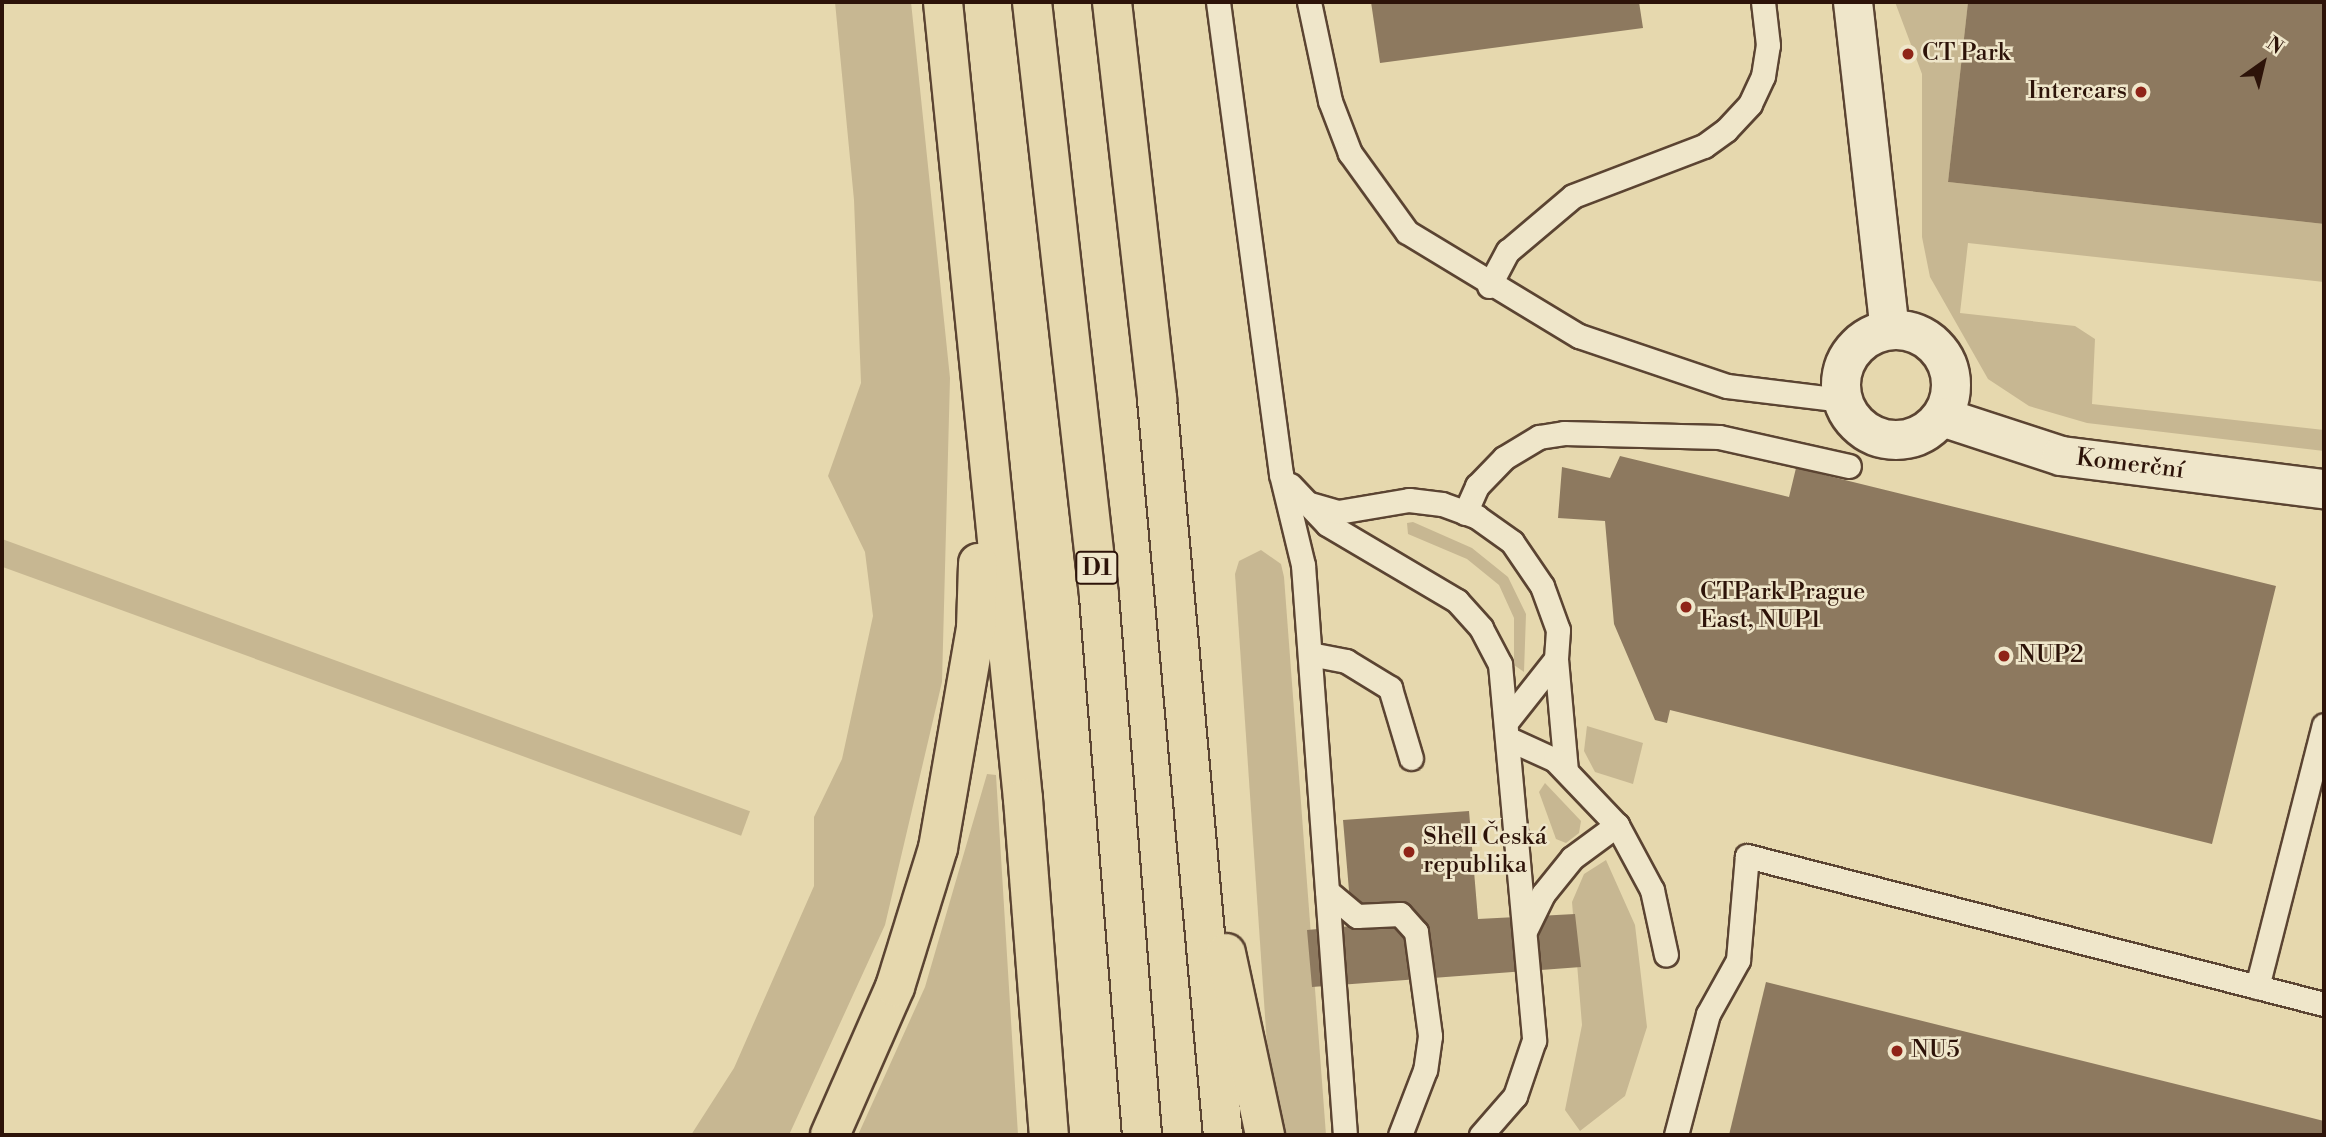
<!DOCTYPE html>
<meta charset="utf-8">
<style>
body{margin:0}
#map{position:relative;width:2326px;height:1137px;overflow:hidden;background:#e6d8ae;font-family:"Libre Bodoni",serif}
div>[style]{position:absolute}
.green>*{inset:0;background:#c7b792;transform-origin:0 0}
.building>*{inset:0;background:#8d795f}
.roads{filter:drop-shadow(2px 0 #5b4432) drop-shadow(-2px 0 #5b4432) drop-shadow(0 2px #5b4432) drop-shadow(0 -2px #5b4432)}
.service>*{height:23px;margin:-11.5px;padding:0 11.5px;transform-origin:11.5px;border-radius:11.5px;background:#efe6ca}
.minor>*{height:38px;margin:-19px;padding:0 19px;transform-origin:19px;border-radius:19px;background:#efe6ca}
.minor>.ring{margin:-19px;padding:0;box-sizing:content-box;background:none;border:38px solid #efe6ca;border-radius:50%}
.motorway>*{height:38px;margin:-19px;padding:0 19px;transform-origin:19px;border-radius:19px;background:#e6d8ae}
.dots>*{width:19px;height:19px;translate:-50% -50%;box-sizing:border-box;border:4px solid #efe6ca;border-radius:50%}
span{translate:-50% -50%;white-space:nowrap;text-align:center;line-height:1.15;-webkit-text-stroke:5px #efe6ca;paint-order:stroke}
.shield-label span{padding:2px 5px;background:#efe6ca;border:2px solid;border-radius:5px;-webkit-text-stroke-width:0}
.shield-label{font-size:23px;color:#2d1309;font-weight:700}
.poi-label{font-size:24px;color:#2d1309}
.left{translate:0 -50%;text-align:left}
.right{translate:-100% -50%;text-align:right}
.street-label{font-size:24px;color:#2d1309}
.frame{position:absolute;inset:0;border:4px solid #2d1309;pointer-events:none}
.north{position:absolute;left:2228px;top:28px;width:70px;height:70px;-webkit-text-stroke:5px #efe6ca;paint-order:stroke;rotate:34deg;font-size:19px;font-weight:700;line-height:28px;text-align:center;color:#2d1309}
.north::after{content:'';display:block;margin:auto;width:24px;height:32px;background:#2d1309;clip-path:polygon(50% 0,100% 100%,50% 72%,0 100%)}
</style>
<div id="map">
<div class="green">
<div style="clip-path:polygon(835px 2px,911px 2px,950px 378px,942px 682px,885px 925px,789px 1135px,691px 1135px,734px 1068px,814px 886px,814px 817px,842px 759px,873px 616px,865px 552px,828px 476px,861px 383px,854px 200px)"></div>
<div style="clip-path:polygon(1895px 2px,1968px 2px,1948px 182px,2324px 224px,2324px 282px,1968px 243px,1960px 313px,2075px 326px,2095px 339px,2092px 404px,2324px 430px,2324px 451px,2087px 423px,2029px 406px,1988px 379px,1930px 277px,1922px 237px,1922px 74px)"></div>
<div style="clip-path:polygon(1413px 522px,1472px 548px,1508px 577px,1526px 614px,1524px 672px,1514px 665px,1514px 618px,1499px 585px,1467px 559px,1408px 534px,1407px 523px)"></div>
<div style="left:2px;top:539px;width:796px;height:26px;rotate:20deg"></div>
<div style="clip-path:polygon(1261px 550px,1281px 564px,1284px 577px,1326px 1135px,1283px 1135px,1268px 1060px,1235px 574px,1239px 561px)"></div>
<div style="clip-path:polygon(1587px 726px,1643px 743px,1633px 784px,1595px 772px,1584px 751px)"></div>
<div style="clip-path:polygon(987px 774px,996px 775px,1018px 1135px,858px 1135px,925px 987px)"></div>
<div style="clip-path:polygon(1545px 783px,1581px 821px,1579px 833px,1566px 843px,1556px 839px,1539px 792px)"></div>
<div style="clip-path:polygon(1606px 860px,1635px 925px,1647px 1027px,1625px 1096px,1580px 1131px,1565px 1110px,1582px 1025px,1572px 902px,1584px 874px)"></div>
</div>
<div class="building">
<div style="clip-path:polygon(1371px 2px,1639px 2px,1643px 28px,1380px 63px)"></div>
<div style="clip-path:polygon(1968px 2px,2324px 2px,2324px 224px,1948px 182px)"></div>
<div style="clip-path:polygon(1620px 456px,1789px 497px,1796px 468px,2276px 586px,2212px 844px,1670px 710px,1667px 723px,1655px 720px,1614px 624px,1605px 521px,1558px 518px,1562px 467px,1610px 478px)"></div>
<div style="clip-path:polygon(1469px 811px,1478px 919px,1575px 914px,1581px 967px,1312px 987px,1307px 930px,1352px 926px,1343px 820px)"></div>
<div style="clip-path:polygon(1766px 982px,2324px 1121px,2324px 1135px,1729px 1135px)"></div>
</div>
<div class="roads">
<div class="service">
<div style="left:1218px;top:2px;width:476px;rotate:82.4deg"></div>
<div style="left:1281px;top:474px;width:94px;rotate:76.4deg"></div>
<div style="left:1303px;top:565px;width:572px;rotate:85.79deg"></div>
<div style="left:1309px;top:2px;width:101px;rotate:78deg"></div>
<div style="left:1330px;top:101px;width:56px;rotate:69deg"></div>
<div style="left:1350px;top:153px;width:97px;rotate:54.2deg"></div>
<div style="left:1407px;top:232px;width:201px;rotate:31.2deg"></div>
<div style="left:1579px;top:336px;width:156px;rotate:18.7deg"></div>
<div style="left:1727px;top:386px;width:117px;rotate:6.9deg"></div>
<div style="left:1489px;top:286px;width:40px;rotate:-62deg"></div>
<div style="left:1508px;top:251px;width:85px;rotate:-40.2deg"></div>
<div style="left:1573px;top:196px;width:140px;rotate:-20.9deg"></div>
<div style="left:1704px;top:146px;width:27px;rotate:-36deg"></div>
<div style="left:1726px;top:130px;width:35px;rotate:-47deg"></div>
<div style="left:1750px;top:104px;width:31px;rotate:-65deg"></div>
<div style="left:1763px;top:76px;width:31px;rotate:-81deg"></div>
<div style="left:1768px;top:45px;width:43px;rotate:-96.6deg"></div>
<div style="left:1290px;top:485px;width:54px;rotate:46.5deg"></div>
<div style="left:1327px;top:524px;width:151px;rotate:30.6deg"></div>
<div style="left:1457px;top:601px;width:36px;rotate:48deg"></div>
<div style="left:1481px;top:628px;width:41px;rotate:62.2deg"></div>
<div style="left:1500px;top:664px;width:378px;rotate:84.8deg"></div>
<div style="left:1534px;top:1040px;width:59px;rotate:108.7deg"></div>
<div style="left:1515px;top:1096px;width:52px;rotate:131.1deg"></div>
<div style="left:1310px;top:504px;width:29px;rotate:16deg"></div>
<div style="left:1338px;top:512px;width:72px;rotate:-9.6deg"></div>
<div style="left:1409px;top:500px;width:33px;rotate:7deg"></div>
<div style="left:1442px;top:504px;width:37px;rotate:20deg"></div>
<div style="left:1477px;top:517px;width:43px;rotate:35.5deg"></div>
<div style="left:1512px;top:542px;width:53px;rotate:55.7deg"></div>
<div style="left:1542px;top:586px;width:47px;rotate:70deg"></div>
<div style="left:1558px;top:630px;width:29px;rotate:94deg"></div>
<div style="left:1556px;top:659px;width:79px;rotate:128.3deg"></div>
<div style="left:1465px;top:513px;width:30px;rotate:-66deg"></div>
<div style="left:1477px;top:486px;width:39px;rotate:-46deg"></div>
<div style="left:1504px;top:458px;width:41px;rotate:-31deg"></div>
<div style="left:1539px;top:437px;width:25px;rotate:-9deg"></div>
<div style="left:1564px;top:433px;width:155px;rotate:1.5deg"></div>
<div style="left:1719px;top:437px;width:133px;rotate:12.6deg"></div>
<div style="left:1310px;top:654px;width:37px;rotate:11deg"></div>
<div style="left:1346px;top:661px;width:52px;rotate:31.5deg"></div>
<div style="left:1390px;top:688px;width:73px;rotate:73.3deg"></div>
<div style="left:1556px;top:659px;width:111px;rotate:84.9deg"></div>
<div style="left:1509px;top:739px;width:51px;rotate:24.5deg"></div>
<div style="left:1555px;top:760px;width:90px;rotate:46.4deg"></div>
<div style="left:1617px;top:825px;width:74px;rotate:61.7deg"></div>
<div style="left:1652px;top:890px;width:66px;rotate:77.8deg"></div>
<div style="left:1327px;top:891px;width:39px;rotate:40deg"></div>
<div style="left:1357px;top:916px;width:43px;rotate:-2.7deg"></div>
<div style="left:1400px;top:914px;width:24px;rotate:48deg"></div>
<div style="left:1416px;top:932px;width:105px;rotate:82.3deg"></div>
<div style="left:1430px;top:1036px;width:34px;rotate:98deg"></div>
<div style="left:1425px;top:1070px;width:70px;rotate:111deg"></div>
<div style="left:1526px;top:929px;width:39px;rotate:-64deg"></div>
<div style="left:1543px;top:894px;width:46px;rotate:-51.1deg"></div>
<div style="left:1572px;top:858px;width:56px;rotate:-36.3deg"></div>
<div style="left:2257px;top:987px;width:270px;rotate:-75.7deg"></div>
<div style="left:1676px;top:1135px;width:125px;rotate:-75.2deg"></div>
<div style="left:1708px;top:1014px;width:62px;rotate:-60.9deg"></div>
<div style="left:1738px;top:960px;width:104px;rotate:-85.1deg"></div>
<div style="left:1747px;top:856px;width:596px;rotate:14.39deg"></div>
</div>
<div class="minor">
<div style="left:1853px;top:2px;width:330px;rotate:83.6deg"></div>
<div class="ring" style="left:1841px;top:330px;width:72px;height:72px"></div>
<div style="left:1942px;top:417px;width:125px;rotate:18.1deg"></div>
<div style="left:2061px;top:456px;width:265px;rotate:7.2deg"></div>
</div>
<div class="motorway">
<div style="left:943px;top:2px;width:801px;rotate:84.27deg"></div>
<div style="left:1023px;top:799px;width:337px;rotate:85.6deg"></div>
<div style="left:1032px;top:2px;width:598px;rotate:83.56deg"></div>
<div style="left:1099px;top:596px;width:541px;rotate:85.44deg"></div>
<div style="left:1112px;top:2px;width:400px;rotate:83.5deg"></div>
<div style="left:1157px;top:399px;width:739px;rotate:84.88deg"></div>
<div style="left:1226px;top:953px;width:186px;rotate:77.9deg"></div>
<div style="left:830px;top:1135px;width:162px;rotate:-66.3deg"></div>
<div style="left:895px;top:987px;width:145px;rotate:-72.8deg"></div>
<div style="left:938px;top:848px;width:223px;rotate:-80.2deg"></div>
<div style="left:976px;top:628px;width:65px;rotate:-88.2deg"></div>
</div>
</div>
<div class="dots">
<div style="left:1908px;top:54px;background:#8f2418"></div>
<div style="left:2141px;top:92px;background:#8f2418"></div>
<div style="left:1686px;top:607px;background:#8f2418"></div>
<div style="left:2004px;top:656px;background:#8f2418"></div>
<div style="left:1409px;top:852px;background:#8f2418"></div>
<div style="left:1897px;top:1051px;background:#8f2418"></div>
</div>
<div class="shield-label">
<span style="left:1097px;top:568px">D1</span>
</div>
<div class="poi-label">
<span class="left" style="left:1922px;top:54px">CT Park</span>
<span class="right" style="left:2127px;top:92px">Intercars</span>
<span class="left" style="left:1700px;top:607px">CTPark Prague<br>East, NUP1</span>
<span class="left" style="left:2018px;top:656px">NUP2</span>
<span class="left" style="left:1423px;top:852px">Shell Česká<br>republika</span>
<span class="left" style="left:1911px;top:1051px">NU5</span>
</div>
<div class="street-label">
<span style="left:2130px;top:465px;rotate:7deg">Komerční</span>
</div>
<div class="frame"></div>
<div class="north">N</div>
</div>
